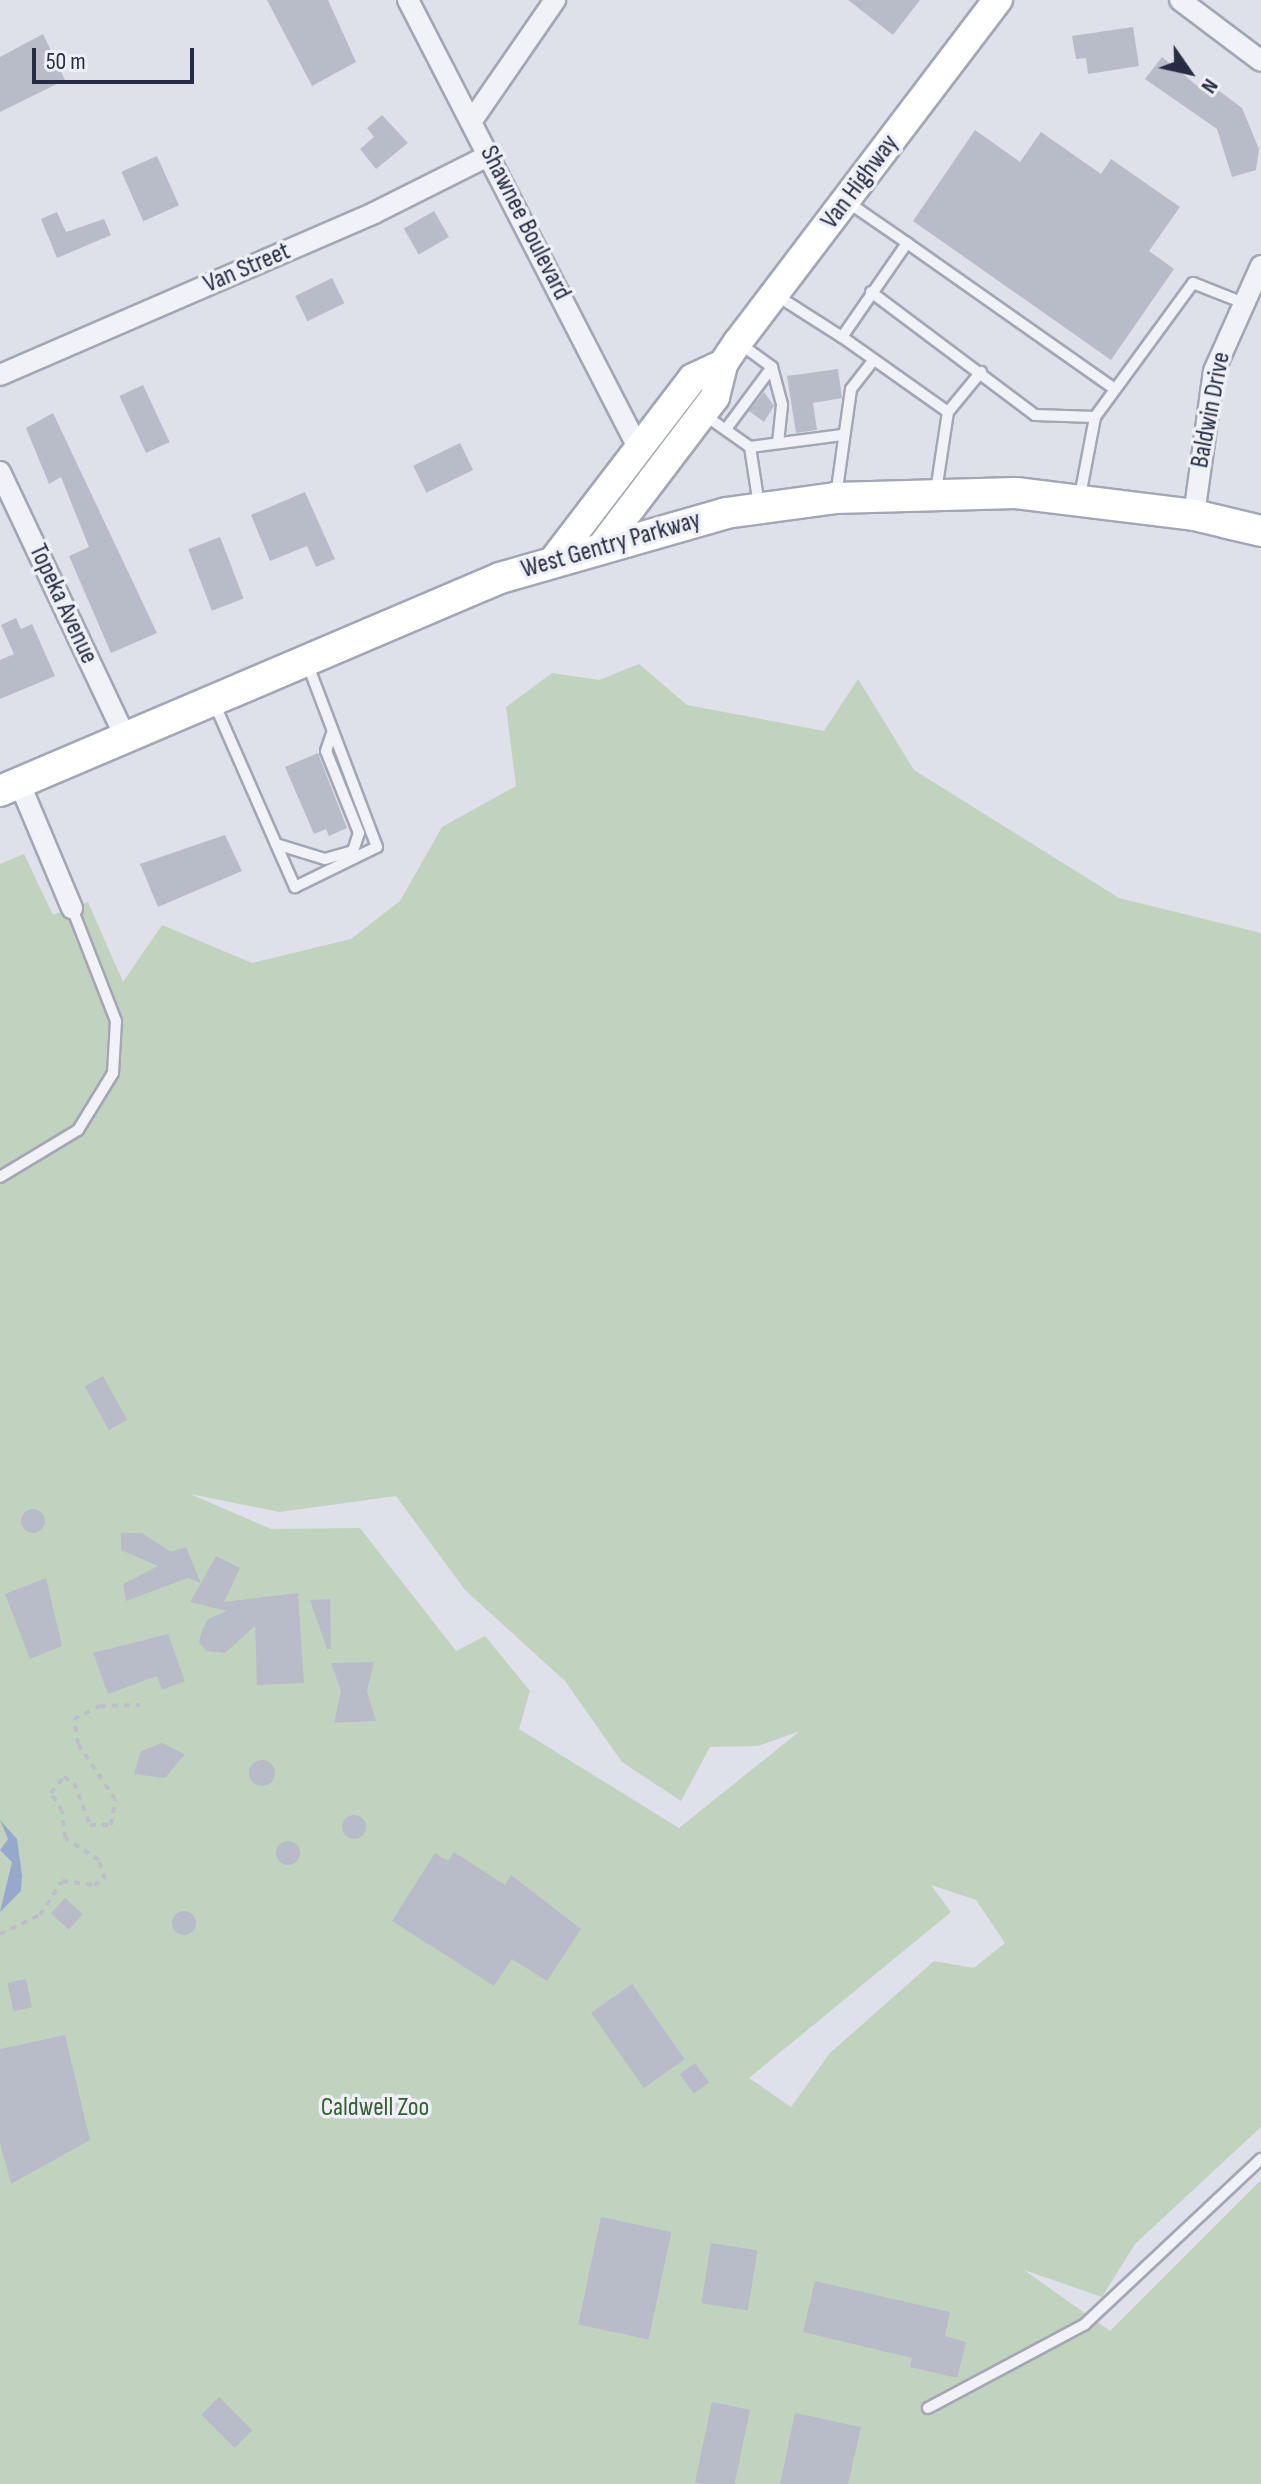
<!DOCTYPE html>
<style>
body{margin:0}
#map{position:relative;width:1261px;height:2484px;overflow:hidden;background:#dee1e9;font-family:"Sofia Sans Condensed",sans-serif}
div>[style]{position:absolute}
.green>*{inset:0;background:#c1d3bf}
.water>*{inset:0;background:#96a9cc}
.building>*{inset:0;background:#b8bcc9;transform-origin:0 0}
.round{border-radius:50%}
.path>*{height:4px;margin-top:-2px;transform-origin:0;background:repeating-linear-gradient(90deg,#bcbfc8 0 6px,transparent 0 12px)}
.roads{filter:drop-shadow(2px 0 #a3a7b3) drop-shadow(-2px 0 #a3a7b3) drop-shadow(0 2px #a3a7b3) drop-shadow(0 -2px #a3a7b3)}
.lane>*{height:10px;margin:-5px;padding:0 5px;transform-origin:5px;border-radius:5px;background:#f1f2f7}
.street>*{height:20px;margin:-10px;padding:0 10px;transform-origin:10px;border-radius:10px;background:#f1f2f7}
.secondary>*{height:28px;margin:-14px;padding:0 14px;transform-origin:14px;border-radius:14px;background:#fff}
.primary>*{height:30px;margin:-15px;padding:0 15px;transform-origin:15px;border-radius:15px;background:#fff}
span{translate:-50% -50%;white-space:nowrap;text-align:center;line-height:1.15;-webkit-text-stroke:7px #eef0f6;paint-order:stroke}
.street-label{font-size:26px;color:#262c41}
.park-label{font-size:26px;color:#355e32}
.north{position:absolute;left:1149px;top:32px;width:80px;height:80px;-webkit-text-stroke:6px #eef0f6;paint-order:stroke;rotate:124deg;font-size:22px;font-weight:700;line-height:32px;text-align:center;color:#262c41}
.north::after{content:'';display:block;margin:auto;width:28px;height:36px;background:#262c41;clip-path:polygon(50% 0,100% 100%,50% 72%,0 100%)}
.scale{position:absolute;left:32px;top:48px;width:162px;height:36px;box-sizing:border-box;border:4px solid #262c41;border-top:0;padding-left:10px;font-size:24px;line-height:28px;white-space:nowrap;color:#262c41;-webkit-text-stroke:6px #eef0f6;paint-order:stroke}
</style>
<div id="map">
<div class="green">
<div style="clip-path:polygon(evenodd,639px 664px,687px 705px,824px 731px,858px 679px,914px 770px,1119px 898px,1261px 933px,1261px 2127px,1135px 2244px,1102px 2297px,1024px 2270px,1110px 2331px,1261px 2180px,1261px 2484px,0 2484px,0 864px,24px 854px,53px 915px,88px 902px,123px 982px,162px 925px,252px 963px,351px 939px,400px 901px,442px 827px,516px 786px,506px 707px,552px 673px,599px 680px,639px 664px,190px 1494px,280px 1512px,396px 1496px,465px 1590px,565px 1681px,622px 1762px,681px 1801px,710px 1747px,758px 1746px,800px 1731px,679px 1828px,519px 1729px,530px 1691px,485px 1636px,456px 1651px,360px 1528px,271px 1529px,190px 1494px,639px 664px,931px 1885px,976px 1900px,1005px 1943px,974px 1968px,934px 1961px,830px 2053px,791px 2107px,749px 2078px,951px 1912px,931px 1885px)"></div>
</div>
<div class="water">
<div style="clip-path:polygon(0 1820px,17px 1839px,22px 1875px,21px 1891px,0 1912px,12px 1862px,0 1850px,8px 1839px)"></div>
</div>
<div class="building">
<div style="clip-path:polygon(267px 0,328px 0,356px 62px,312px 86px)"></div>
<div style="clip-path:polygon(848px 0,920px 0,893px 35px)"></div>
<div style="clip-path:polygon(1133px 27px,1139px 66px,1088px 74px,1086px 58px,1076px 59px,1072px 36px)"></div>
<div style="clip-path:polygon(43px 34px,65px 80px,0 112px,0 57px)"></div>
<div style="clip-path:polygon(1162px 57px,1212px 98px,1218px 90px,1242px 108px,1259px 149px,1256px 170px,1232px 177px,1217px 129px,1145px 79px)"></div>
<div style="clip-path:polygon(382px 115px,408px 143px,376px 169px,360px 149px,374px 137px,367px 128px)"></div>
<div style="clip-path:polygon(975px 130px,1020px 162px,1041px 132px,1101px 174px,1111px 159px,1180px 207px,1149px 251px,1174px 269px,1111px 360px,913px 221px)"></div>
<div style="left:157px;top:156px;width:54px;height:39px;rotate:66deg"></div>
<div style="left:434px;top:211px;width:30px;height:35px;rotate:60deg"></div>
<div style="clip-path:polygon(57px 212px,66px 232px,104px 219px,111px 235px,57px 258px,41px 219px)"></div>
<div style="left:332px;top:278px;width:28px;height:41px;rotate:64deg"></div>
<div style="clip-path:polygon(838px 369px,842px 398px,813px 403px,817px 430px,796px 433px,787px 376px)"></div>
<div style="left:143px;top:385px;width:63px;height:26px;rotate:65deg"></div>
<div style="clip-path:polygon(764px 392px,774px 406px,764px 422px,749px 411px)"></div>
<div style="clip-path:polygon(53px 413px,157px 633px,111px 653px,69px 556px,89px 547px,61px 477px,49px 484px,26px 428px)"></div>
<div style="left:460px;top:443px;width:30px;height:52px;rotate:64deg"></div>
<div style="clip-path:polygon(305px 492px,335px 559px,316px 567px,307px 546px,270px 561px,251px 515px)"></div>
<div style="left:220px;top:537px;width:66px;height:34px;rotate:69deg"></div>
<div style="clip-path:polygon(16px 618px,21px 629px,32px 624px,55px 676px,0 699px,0 660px,14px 654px,1px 625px)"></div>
<div style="clip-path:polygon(318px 753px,347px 828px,329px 836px,326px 829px,314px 834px,285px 767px)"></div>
<div style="clip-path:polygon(225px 835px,242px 871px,158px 907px,140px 864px)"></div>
<div style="left:103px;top:1376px;width:50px;height:21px;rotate:61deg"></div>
<div class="round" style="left:21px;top:1509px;width:24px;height:24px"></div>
<div style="clip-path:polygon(121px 1533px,142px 1533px,171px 1552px,186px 1547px,201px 1583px,216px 1556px,240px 1568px,224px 1602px,298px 1593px,304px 1683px,257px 1685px,255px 1626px,225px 1653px,207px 1651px,199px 1643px,202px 1630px,208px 1619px,227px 1611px,190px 1602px,201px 1583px,188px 1578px,126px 1601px,123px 1584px,158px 1566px,121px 1550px)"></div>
<div style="clip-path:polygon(46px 1578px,62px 1646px,30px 1659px,5px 1594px)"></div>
<div style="clip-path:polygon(330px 1599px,331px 1649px,327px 1649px,310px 1600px)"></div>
<div style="clip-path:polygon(168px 1634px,185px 1681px,162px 1690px,157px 1676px,108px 1694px,93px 1653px)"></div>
<div style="clip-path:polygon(374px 1662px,367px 1691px,376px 1721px,334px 1723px,341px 1691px,331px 1663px)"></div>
<div style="clip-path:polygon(162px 1743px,185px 1754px,165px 1778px,134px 1774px,141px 1751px)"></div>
<div class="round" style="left:249px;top:1760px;width:26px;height:26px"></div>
<div class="round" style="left:342px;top:1815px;width:24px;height:24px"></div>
<div class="round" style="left:276px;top:1841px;width:24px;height:24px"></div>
<div style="clip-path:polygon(454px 1852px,505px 1885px,511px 1875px,581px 1929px,547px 1981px,512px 1959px,494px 1986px,392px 1921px,435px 1853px,448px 1861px)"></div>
<div style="left:65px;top:1898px;width:24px;height:21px;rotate:42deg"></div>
<div class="round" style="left:172px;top:1911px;width:24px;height:24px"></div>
<div style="left:26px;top:1979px;width:29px;height:19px;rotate:78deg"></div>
<div style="left:632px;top:1984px;width:92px;height:50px;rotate:55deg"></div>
<div style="clip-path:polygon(65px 2035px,90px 2140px,11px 2184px,0 2143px,0 2049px)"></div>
<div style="left:695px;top:2063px;width:24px;height:19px;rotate:54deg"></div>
<div style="left:601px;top:2217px;width:72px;height:110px;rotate:12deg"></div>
<div style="left:711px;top:2243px;width:47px;height:61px;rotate:9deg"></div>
<div style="clip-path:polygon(815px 2281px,950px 2312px,945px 2336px,966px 2342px,957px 2378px,910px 2367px,912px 2358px,803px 2332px)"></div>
<div style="left:219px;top:2397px;width:47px;height:25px;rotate:45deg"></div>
<div style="left:712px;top:2402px;width:39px;height:82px;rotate:12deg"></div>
<div style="clip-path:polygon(795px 2413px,861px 2427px,848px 2484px,780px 2484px)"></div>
</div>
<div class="path">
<div style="left:0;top:1934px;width:44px;rotate:-25.4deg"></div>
<div style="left:40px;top:1915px;width:40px;rotate:-57.1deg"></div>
<div style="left:62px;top:1881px;width:32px;rotate:7deg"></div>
<div style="left:94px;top:1885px;width:13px;rotate:-29deg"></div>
<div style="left:105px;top:1879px;width:20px;rotate:-108deg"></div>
<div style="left:99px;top:1860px;width:40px;rotate:-147.1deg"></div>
<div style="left:65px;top:1838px;width:27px;rotate:-96deg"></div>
<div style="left:62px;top:1811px;width:21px;rotate:-121deg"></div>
<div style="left:51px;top:1793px;width:21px;rotate:-51deg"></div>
<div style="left:64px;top:1777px;width:12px;rotate:31deg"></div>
<div style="left:74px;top:1783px;width:45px;rotate:69.1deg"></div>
<div style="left:90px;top:1825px;width:21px"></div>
<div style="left:111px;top:1825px;width:26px;rotate:-81deg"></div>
<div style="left:115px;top:1799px;width:66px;rotate:-123.9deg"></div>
<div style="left:78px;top:1744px;width:25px;rotate:-99deg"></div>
<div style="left:74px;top:1719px;width:29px;rotate:-27deg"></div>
<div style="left:100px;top:1706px;width:40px;rotate:-1.4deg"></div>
</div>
<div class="roads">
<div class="lane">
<div style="left:846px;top:201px;width:74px;rotate:34.5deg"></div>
<div style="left:871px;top:292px;width:205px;rotate:36.9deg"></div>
<div style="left:1035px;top:415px;width:60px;rotate:1.9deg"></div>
<div style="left:776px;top:295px;width:78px;rotate:32.5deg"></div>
<div style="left:739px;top:343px;width:41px;rotate:36deg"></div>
<div style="left:772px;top:367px;width:39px;rotate:75deg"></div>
<div style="left:782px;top:405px;width:38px;rotate:96deg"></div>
<div style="left:948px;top:412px;width:52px;rotate:-50.5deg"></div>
<div style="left:703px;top:414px;width:57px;rotate:35.1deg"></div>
<div style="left:750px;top:447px;width:59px;rotate:81.2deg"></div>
<div style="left:726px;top:429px;width:77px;rotate:-53.4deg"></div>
<div style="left:750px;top:447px;width:93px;rotate:-7.4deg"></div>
<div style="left:936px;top:491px;width:80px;rotate:-81.4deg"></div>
<div style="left:948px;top:412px;width:130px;rotate:-144.7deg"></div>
<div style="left:842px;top:337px;width:114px;rotate:-55.3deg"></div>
<div style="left:907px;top:243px;width:251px;rotate:35.1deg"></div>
<div style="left:836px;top:496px;width:108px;rotate:-82deg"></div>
<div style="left:851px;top:389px;width:36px;rotate:-52deg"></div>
<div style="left:1080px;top:496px;width:80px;rotate:-79.2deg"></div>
<div style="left:1095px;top:417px;width:166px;rotate:-53.8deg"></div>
<div style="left:1193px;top:283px;width:52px;rotate:21.6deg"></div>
<div style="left:215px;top:705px;width:199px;rotate:66.3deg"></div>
<div style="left:295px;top:887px;width:91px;rotate:-26deg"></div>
<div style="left:377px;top:847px;width:197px;rotate:-110.8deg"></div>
<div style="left:276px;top:844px;width:51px;rotate:17deg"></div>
<div style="left:325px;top:859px;width:29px;rotate:-16deg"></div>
<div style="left:353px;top:851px;width:19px;rotate:-72deg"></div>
<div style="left:359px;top:833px;width:88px;rotate:-111.9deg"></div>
<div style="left:326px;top:751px;width:21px;rotate:-71deg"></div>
<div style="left:0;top:1177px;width:91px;rotate:-31.1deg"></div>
<div style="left:78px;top:1130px;width:67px;rotate:-58.4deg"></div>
<div style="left:113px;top:1073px;width:52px;rotate:-86.7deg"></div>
<div style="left:116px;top:1021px;width:121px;rotate:-111.3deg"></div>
<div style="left:928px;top:2408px;width:178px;rotate:-28.1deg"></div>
<div style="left:1085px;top:2324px;width:241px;rotate:-43.2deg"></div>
</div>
<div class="street">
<div style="left:408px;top:0;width:505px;rotate:62.78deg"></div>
<div style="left:1180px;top:0;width:101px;rotate:37deg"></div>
<div style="left:473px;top:119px;width:145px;rotate:-55.4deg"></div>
<div style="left:0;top:375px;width:408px;rotate:-23.4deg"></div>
<div style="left:374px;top:213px;width:130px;rotate:-26.6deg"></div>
<div style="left:0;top:472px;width:293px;rotate:64.7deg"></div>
<div style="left:1194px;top:515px;width:145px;rotate:-82.1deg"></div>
<div style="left:1214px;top:371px;width:115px;rotate:-65.9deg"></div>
<div style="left:19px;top:782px;width:137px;rotate:67.2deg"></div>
</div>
<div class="secondary">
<div style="left:605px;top:542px;width:182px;rotate:-52.8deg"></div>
<div style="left:715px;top:397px;width:34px;rotate:-76deg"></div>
<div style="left:723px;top:364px;width:27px;rotate:-56deg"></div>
<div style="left:738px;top:342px;width:430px;rotate:-52.8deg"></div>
<div style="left:556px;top:557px;width:225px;rotate:-52.6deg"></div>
<div style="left:693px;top:378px;width:33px;rotate:-25deg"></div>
</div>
<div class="primary">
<div style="left:0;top:791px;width:543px;rotate:-23.07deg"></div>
<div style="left:500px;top:578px;width:235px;rotate:-16deg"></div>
<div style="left:726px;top:513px;width:110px;rotate:-7.8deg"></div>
<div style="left:835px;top:498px;width:181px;rotate:-1.6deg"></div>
<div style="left:1016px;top:493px;width:179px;rotate:7deg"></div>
<div style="left:1194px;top:515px;width:69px;rotate:13.4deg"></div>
</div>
</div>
<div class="street-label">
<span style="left:860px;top:182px;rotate:-53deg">Van Highway</span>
<span style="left:525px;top:223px;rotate:63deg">Shawnee Boulevard</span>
<span style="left:247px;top:268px;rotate:-23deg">Van Street</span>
<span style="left:1211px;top:410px;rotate:-79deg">Baldwin Drive</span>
<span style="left:611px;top:545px;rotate:-16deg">West Gentry Parkway</span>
<span style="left:63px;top:604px;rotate:65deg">Topeka Avenue</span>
</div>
<div class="park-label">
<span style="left:375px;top:2108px">Caldwell Zoo</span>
</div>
<div class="north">N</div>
<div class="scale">50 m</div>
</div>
